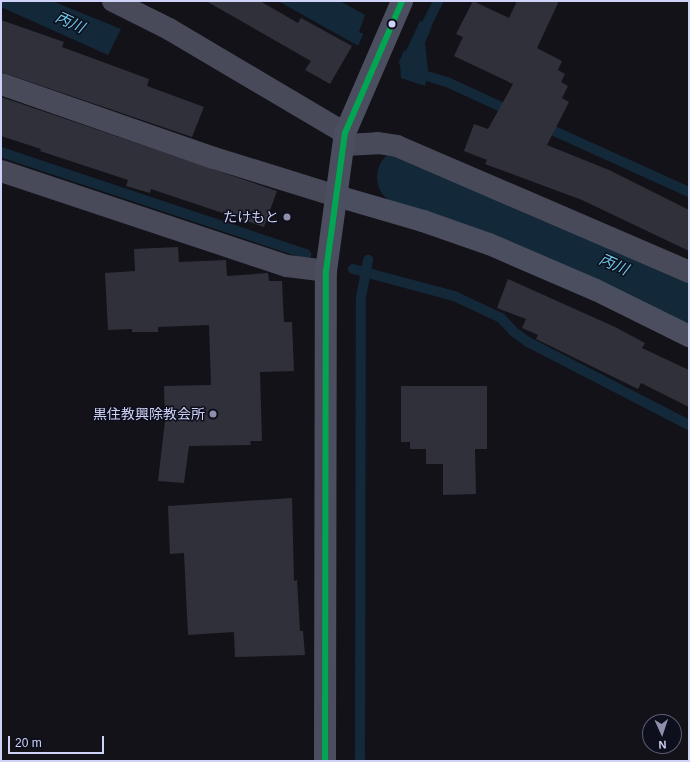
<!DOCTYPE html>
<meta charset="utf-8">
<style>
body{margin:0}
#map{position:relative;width:690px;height:762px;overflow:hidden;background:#121218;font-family:Helvetica,"Noto Sans JP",sans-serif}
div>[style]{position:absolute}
.water>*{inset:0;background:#132939}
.pier>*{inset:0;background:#121218;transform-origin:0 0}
.stream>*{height:10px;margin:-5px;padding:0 5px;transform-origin:5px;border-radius:5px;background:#132939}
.river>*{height:58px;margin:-29px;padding:0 29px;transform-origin:29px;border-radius:29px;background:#132939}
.building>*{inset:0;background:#30303b}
.street>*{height:22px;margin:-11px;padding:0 11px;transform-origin:11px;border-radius:11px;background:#484a59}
.secondary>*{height:22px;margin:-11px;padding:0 11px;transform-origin:11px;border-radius:11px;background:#4b4e5e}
.bus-1>*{height:6px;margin:-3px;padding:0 3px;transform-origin:3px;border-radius:3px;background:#00a651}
.dots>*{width:11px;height:11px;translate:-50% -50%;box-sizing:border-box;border:2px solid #0e0f1c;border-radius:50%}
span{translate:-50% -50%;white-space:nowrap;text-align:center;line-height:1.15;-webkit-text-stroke:3px #0e0f1c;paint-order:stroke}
.poi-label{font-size:14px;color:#d0d3f8}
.right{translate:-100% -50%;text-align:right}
.water-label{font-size:15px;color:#6dc8ea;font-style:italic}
.frame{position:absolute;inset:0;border:2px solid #d0d3f8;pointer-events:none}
.north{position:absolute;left:642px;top:714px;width:40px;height:40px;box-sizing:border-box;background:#0e0f1c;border:1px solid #5c5d74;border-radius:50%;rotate:177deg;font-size:11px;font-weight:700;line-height:16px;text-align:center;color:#d0d3f8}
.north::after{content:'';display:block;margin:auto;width:14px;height:18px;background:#8e8faa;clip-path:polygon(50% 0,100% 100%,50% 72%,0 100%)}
.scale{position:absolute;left:8px;top:736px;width:96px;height:18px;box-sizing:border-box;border:2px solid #d0d3f8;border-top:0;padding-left:5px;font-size:12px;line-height:14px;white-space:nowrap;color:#d0d3f8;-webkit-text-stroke:3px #0e0f1c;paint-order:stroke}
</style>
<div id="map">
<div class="water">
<div style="clip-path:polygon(1px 1px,52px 1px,121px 29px,108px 55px,1px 7px)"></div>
<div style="clip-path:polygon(278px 1px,340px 1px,365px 15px,359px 32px,406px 51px,420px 21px,432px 26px,425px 43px,428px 71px,425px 86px,401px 78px,400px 64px,353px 43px)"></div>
</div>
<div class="pier">
<div style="left:364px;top:32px;width:44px;height:17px;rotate:23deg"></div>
</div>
<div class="stream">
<div style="left:421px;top:35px;width:38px;rotate:-63deg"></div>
<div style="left:414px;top:72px;width:34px;rotate:17deg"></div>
<div style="left:447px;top:82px;width:72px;rotate:24.8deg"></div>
<div style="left:543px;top:126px;width:160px;rotate:24.3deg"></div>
<div style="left:1px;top:152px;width:322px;rotate:18.5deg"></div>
<div style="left:353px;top:269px;width:105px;rotate:15deg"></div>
<div style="left:454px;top:296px;width:52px;rotate:25.1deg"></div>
<div style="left:501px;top:318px;width:19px;rotate:47deg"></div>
<div style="left:514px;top:332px;width:17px;rotate:36deg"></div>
<div style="left:528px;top:342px;width:181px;rotate:27.3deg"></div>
<div style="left:360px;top:761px;width:464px;rotate:-89.9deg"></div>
<div style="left:361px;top:297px;width:38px;rotate:-79deg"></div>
</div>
<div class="river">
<div style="left:406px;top:177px;width:107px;rotate:20.8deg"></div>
<div style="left:506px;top:215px;width:201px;rotate:24.4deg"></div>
</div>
<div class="building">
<div style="clip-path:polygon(206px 1px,260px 1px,298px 23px,301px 18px,352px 46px,330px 84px,305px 70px,311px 61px)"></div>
<div style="clip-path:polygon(473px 1px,509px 18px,517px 1px,559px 1px,537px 48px,562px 61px,558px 70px,565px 74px,561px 82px,568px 86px,562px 98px,569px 102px,547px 145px,609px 170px,689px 210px,689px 251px,582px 200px,485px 164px,487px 160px,464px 151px,474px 124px,488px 129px,513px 84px,454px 56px,463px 37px,456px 34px)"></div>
<div style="clip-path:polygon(1px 20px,64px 42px,62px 47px,149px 79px,147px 86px,204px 107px,192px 137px,1px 72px)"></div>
<div style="clip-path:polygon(1px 97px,277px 191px,264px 227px,151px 189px,150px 193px,126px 186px,128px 180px,40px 151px,41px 149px,1px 136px)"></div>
<div style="clip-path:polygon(178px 247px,179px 262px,226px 260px,227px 276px,268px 273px,269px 281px,282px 281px,284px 322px,292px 322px,294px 371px,260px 372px,262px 441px,250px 441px,251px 445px,189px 446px,184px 483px,158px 481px,165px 421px,164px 386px,211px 385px,209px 325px,158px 327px,158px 332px,132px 332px,132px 329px,108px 330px,105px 273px,135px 271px,134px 249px)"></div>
<div style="clip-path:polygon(508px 279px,615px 327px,645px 343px,642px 348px,689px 370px,689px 407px,641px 383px,638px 389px,536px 339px,538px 335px,522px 328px,526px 319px,497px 308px)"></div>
<div style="clip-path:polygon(401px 386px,487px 386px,487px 449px,475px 449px,476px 494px,443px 495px,443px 464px,426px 464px,426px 449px,410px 449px,410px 442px,401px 442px)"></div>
<div style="clip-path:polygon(292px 498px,294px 581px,297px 580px,300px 631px,303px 631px,305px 655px,235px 657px,234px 632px,188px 635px,184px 553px,170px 554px,168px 506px)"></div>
</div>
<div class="street">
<div style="left:113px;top:1px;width:63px;rotate:26.6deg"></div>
<div style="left:169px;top:29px;width:204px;rotate:30.6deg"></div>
<div style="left:1px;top:84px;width:225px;rotate:19.2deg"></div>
<div style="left:214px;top:158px;width:129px;rotate:17.2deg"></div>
<div style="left:344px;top:145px;width:34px;rotate:-3deg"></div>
<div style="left:378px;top:143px;width:19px;rotate:9deg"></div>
<div style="left:397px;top:146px;width:318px;rotate:23.3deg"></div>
<div style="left:1px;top:171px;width:301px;rotate:18.4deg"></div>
<div style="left:287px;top:266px;width:39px;rotate:7deg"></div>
</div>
<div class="secondary">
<div style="left:337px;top:196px;width:90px;rotate:16.2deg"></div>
<div style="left:423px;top:221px;width:70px;rotate:19.2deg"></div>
<div style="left:489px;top:244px;width:116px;rotate:23.3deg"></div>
<div style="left:596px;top:290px;width:104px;rotate:26.3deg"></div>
<div style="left:325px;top:761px;width:490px;rotate:-89.9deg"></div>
<div style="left:326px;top:271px;width:139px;rotate:-82.2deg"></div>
<div style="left:345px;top:133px;width:144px;rotate:-66.6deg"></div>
</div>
<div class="bus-1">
<div style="left:325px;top:761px;width:490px;rotate:-89.9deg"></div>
<div style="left:326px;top:271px;width:139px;rotate:-82.2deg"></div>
<div style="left:345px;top:133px;width:144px;rotate:-66.6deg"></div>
</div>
<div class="dots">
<div style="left:392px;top:24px;background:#d0d3f8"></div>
<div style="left:287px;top:217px;background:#8e8faa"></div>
<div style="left:213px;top:414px;background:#8e8faa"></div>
</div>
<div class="poi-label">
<span class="right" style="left:279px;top:217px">たけもと</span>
<span class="right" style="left:205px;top:414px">黒住教興除教会所</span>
</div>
<div class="water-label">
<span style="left:70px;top:22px;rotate:25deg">丙川</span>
<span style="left:614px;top:264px;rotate:24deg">丙川</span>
</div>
<div class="frame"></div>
<div class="north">N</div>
<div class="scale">20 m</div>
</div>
